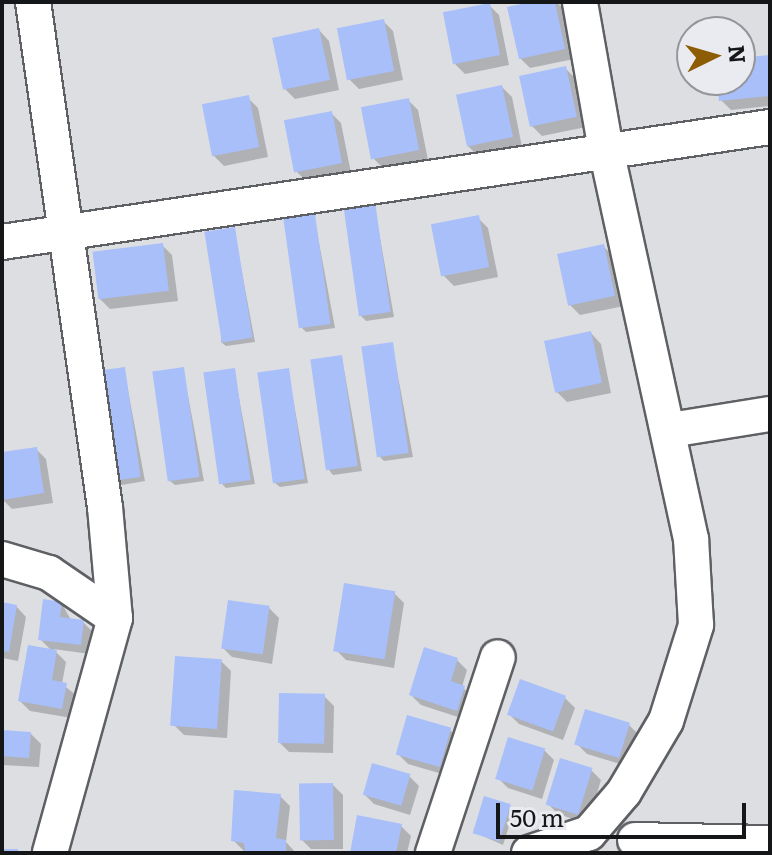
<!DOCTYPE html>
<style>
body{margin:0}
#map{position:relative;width:772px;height:855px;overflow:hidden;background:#dddee2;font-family:Literata,serif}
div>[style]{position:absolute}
.shadow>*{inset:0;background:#0003}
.building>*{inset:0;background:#a8bffa;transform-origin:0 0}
.roads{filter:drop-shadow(2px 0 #5e6063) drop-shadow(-2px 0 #5e6063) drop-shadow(0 2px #5e6063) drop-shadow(0 -2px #5e6063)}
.minor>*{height:34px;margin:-17px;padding:0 17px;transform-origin:17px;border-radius:17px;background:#fff}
span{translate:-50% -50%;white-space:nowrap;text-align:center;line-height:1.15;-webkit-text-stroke:8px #eaebf0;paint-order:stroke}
.frame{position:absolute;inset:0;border:4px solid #151617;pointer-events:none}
.north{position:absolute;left:676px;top:16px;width:80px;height:80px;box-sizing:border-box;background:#eaebf0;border:2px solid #959699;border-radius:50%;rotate:85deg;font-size:22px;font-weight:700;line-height:32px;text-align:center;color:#151617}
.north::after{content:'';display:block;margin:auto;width:28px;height:36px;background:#8c5d04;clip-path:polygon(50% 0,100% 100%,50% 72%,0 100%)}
.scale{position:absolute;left:496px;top:803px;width:250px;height:36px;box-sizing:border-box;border:4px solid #151617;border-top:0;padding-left:10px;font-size:24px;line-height:28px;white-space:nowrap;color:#151617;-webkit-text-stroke:6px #eaebf0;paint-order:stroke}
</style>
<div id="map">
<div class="shadow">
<div style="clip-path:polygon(541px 2px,556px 2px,564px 9px,574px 59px,530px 68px,520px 58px)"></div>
<div style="clip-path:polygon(489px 5px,499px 15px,509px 65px,465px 74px,455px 64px)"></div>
<div style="clip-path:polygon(383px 21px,393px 31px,403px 80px,359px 89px,349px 79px)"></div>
<div style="clip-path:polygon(319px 30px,329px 41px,339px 90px,295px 99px,285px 89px)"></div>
<div style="clip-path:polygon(770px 58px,770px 106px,731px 110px,721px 100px,719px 80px,740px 80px,740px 60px)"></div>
<div style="clip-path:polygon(565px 68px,575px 78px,586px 127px,542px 136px,532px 126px)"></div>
<div style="clip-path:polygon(502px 87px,512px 97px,522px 147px,478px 156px,468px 146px)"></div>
<div style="clip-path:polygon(248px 98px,258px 108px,268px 157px,224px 166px,214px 156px)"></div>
<div style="clip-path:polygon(408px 100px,418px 110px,428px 160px,384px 169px,374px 159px)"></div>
<div style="clip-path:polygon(331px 113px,341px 123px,351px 173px,307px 182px,297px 172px)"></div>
<div style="clip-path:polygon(374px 204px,394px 317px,366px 321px,361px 316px)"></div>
<div style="clip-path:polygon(314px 216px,335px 328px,306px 332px,302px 328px)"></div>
<div style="clip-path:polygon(478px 218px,488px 228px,498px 277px,454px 286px,444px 276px)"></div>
<div style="clip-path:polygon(234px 230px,255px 342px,226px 346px,221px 342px)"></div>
<div style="clip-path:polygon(162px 245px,172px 255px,178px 301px,110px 309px,100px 299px)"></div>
<div style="clip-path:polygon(603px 246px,613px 256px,624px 306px,580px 315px,570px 305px)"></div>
<div style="clip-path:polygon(591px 333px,601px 344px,611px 393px,567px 402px,557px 392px)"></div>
<div style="clip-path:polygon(392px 344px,413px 457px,384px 461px,379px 456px)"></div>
<div style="clip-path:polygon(342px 358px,362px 471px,333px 475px,329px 470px)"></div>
<div style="clip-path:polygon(124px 369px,145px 481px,116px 486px)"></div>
<div style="clip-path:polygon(183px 369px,204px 481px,175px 485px,170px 481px)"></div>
<div style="clip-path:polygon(288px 370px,308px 483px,280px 487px,275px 483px)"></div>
<div style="clip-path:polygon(234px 371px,255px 484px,226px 488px,221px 483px)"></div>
<div style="clip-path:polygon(36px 449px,46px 459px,53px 503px,12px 509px,2px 499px,2px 454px)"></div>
<div style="clip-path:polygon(394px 593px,404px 603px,394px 668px,346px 660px,336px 650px)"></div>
<div style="clip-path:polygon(2px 604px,16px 606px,26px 617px,18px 661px,2px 658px)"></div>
<div style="clip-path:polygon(62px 604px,71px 620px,83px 622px,93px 632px,90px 654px,53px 649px,66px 662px,62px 684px,76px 695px,72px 718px,30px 711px,20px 701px,53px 652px,40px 639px)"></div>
<div style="clip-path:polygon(269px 608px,279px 618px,272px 664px,232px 657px,222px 647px)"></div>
<div style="clip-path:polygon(457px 660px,467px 670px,462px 687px,474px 698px,467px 720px,421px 705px,411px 695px)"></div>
<div style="clip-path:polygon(221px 661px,231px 671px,227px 738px,184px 735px,174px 725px)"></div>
<div style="clip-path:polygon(324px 696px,334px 706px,333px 753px,289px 752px,279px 742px)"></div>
<div style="clip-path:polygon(565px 698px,575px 708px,563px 740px,519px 724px,509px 714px)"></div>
<div style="clip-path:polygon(629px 725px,639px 735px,630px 767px,587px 754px,577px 744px)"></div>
<div style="clip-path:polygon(450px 730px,460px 740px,449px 776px,408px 764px,398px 754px)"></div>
<div style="clip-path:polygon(2px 732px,31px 734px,41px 744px,39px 767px,2px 765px)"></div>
<div style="clip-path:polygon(544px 750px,554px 760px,542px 799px,508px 788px,498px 778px)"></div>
<div style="clip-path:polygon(591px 770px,601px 780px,588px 824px,558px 814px,548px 804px)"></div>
<div style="clip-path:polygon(409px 776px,419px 786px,410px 815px,374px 804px,364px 794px)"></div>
<div style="clip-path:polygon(333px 785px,343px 795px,343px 849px,311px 849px,301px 839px)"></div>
<div style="clip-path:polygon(280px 796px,290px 806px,286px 842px,296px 853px,246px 853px,233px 840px)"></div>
<div style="clip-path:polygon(510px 806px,514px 811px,503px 845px,474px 832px)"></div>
<div style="clip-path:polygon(401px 826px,411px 836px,407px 853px,352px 853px)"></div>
</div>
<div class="building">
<div style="clip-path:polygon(531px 2px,555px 2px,565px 49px,519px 59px,507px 7px)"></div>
<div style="left:490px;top:3px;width:53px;height:48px;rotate:79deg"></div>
<div style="left:384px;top:19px;width:53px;height:48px;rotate:79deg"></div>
<div style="left:319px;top:28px;width:53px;height:48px;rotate:78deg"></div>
<div style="clip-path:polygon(770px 55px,770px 96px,719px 101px,717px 80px,740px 80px,740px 58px)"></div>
<div style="left:566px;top:66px;width:52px;height:48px;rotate:78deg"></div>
<div style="left:502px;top:85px;width:53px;height:47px;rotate:78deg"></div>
<div style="left:249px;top:95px;width:53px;height:48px;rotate:79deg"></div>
<div style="left:409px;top:98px;width:53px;height:49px;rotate:79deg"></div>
<div style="left:332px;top:111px;width:53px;height:49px;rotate:79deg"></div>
<div style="left:375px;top:201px;width:112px;height:32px;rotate:82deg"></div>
<div style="left:315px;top:214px;width:111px;height:32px;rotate:82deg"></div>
<div style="left:479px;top:215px;width:53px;height:49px;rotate:79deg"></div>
<div style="left:235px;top:227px;width:112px;height:31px;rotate:81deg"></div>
<div style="left:163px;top:243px;width:48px;height:71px;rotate:83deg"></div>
<div style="left:604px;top:244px;width:53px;height:48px;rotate:78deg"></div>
<div style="left:591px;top:331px;width:53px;height:48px;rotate:78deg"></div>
<div style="left:393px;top:342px;width:112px;height:32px;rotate:82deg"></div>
<div style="left:342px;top:355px;width:112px;height:32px;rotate:82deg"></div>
<div style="left:125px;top:367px;width:111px;height:31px;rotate:82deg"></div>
<div style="left:184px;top:367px;width:111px;height:32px;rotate:82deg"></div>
<div style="left:235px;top:368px;width:113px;height:32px;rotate:82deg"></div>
<div style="left:289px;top:368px;width:112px;height:32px;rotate:82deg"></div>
<div style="clip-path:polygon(37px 447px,44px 493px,2px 500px,2px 452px)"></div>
<div style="left:344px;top:583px;width:52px;height:69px;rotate:9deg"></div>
<div style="clip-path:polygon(43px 599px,62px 602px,60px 617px,84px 620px,81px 645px,38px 640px)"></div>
<div style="left:228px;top:600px;width:42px;height:49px;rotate:8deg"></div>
<div style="clip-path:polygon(2px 602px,17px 605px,9px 652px,2px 651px)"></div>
<div style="clip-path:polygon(28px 645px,57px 650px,52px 680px,67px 683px,62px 709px,18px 701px)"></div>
<div style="clip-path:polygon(424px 647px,458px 658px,451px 681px,465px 686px,457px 711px,409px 695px)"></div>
<div style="left:175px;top:656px;width:47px;height:70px;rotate:4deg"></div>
<div style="left:520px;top:679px;width:49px;height:38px;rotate:20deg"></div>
<div style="left:279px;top:693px;width:46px;height:50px;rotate:1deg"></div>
<div style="left:585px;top:709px;width:47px;height:37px;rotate:17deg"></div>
<div style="left:407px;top:715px;width:46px;height:41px;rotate:16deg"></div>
<div style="left:2px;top:730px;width:29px;height:26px;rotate:4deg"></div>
<div style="left:508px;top:737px;width:39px;height:44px;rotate:17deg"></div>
<div style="left:560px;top:758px;width:34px;height:49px;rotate:17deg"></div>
<div style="left:372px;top:763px;width:40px;height:33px;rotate:16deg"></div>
<div style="left:333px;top:783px;width:57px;height:34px;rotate:89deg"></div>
<div style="clip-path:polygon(234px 790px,281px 794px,276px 838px,286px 840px,286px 853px,245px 853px,244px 843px,231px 841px)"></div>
<div style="left:484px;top:796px;width:28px;height:39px;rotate:17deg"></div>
<div style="clip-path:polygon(357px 815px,402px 824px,396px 853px,350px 853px)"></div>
<div style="left:2px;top:849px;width:16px;height:4px"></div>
</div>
<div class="roads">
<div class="minor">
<div style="left:33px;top:2px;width:510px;rotate:81.89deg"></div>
<div style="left:105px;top:507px;width:111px;rotate:84.9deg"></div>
<div style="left:115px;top:618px;width:244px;rotate:105.5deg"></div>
<div style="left:2px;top:242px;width:777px;rotate:-8.52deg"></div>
<div style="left:670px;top:430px;width:101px;rotate:-9.1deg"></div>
<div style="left:2px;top:559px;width:49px;rotate:16.6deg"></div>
<div style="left:49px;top:573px;width:80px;rotate:34.3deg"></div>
<div style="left:635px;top:840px;width:135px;rotate:1.3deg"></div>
<div style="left:433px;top:853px;width:206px;rotate:-71.7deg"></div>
<div style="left:529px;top:853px;width:63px;rotate:-18.4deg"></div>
<div style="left:589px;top:833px;width:54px;rotate:-49.5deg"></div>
<div style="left:624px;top:792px;width:82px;rotate:-59.4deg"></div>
<div style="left:666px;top:721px;width:101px;rotate:-72.6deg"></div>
<div style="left:696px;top:625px;width:86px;rotate:-93.3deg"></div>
<div style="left:691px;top:539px;width:398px;rotate:-102.3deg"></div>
<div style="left:606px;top:150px;width:150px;rotate:-100deg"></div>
</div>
</div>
<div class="frame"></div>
<div class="north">N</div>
<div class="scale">50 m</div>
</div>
